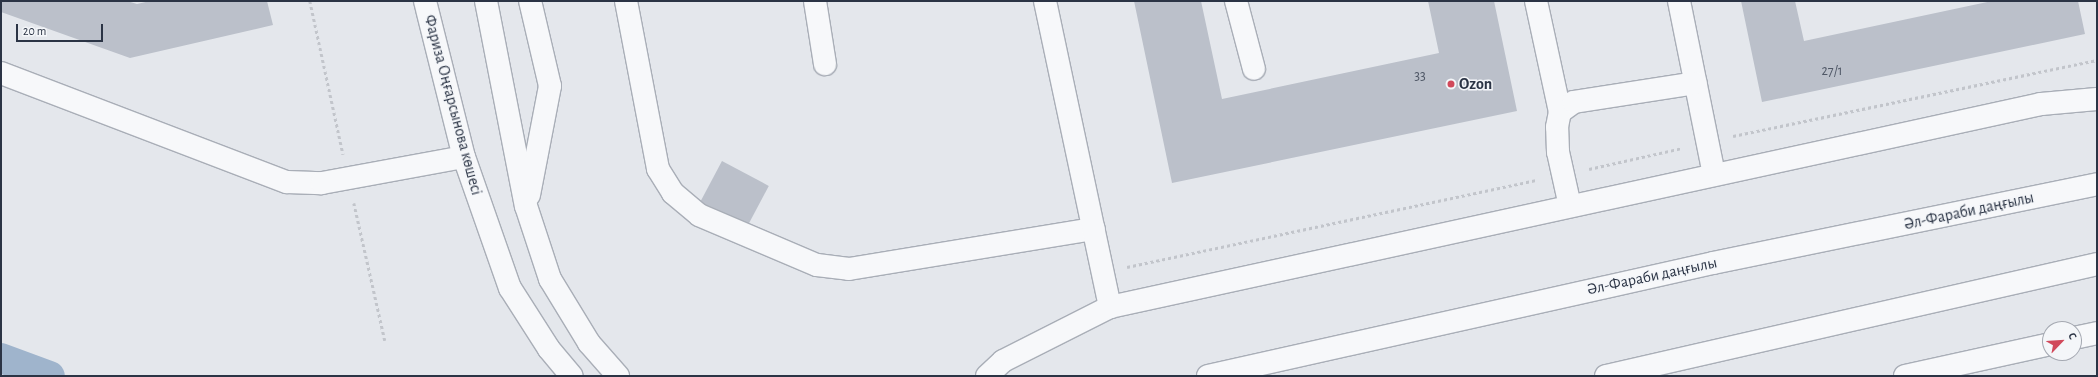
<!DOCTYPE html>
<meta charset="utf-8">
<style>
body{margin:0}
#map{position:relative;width:2098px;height:377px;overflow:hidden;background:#e4e7ec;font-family:"Alegreya Sans",sans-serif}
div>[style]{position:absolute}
.canal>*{height:30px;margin:-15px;padding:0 15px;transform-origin:15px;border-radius:15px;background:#9fb4cc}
.building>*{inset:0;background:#bbc0ca;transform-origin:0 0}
.path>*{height:2.5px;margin-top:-1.25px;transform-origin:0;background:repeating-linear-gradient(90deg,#c2c5cb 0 3px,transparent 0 6px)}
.roads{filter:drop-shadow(1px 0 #a9aeb7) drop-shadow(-1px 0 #a9aeb7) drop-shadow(0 1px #a9aeb7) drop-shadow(0 -1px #a9aeb7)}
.minor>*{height:22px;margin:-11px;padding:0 11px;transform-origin:11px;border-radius:11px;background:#f7f8fa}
.dots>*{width:11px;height:11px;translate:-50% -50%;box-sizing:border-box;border:2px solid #f4f6f9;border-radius:50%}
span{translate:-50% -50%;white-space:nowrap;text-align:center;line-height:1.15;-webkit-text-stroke:3px #f4f6f9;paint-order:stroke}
.number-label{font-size:14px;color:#4f5766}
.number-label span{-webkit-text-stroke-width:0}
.poi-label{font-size:16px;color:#2b3445;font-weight:700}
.left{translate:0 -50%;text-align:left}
.street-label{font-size:16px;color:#2b3445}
.frame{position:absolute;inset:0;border:2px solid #2b3445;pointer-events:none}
.north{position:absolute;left:2042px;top:321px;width:40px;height:40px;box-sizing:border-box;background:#f4f6f9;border:1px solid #a4a8b1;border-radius:50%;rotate:65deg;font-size:11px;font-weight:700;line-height:16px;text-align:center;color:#2b3445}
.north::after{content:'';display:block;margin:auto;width:14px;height:18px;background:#d1495b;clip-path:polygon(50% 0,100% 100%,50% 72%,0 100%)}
.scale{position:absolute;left:16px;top:24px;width:87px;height:18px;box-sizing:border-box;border:2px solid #2b3445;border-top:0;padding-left:5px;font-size:12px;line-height:14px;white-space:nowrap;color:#2b3445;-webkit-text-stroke:3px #f4f6f9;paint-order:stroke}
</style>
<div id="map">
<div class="canal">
<div style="left:1px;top:358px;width:52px;rotate:20.2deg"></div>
</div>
<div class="building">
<div style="clip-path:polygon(1px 1px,127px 1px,137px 4px,150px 1px,267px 1px,273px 25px,130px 58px,1px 12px)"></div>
<div style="clip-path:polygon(1134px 1px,1201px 1px,1222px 99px,1439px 53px,1428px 1px,1494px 1px,1517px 111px,1172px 183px)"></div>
<div style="clip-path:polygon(1741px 1px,1795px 1px,1804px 41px,1992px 1px,2078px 1px,2085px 34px,1762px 102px)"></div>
<div style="left:722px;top:161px;width:53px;height:47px;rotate:28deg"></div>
</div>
<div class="path">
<div style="left:310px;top:1px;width:157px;rotate:77.8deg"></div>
<div style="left:1733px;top:136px;width:372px;rotate:-11.8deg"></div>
<div style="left:1589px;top:169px;width:95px;rotate:-12.7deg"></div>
<div style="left:354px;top:203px;width:141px;rotate:77.3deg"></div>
<div style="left:1127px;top:267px;width:419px;rotate:-12deg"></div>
</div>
<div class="roads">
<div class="minor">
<div style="left:425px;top:1px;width:161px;rotate:76deg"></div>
<div style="left:464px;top:157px;width:139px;rotate:70.7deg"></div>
<div style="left:510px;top:288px;width:72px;rotate:57.4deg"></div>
<div style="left:549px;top:349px;width:35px;rotate:50deg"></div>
<div style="left:486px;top:1px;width:209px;rotate:79deg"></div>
<div style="left:526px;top:206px;width:77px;rotate:71.8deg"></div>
<div style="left:550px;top:279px;width:75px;rotate:58.6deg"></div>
<div style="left:589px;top:343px;width:44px;rotate:48.7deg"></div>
<div style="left:626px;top:1px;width:171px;rotate:79.2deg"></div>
<div style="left:658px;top:169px;width:28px;rotate:58deg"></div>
<div style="left:673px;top:193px;width:34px;rotate:40deg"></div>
<div style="left:699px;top:215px;width:128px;rotate:23deg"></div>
<div style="left:817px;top:265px;width:32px;rotate:7deg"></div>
<div style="left:849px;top:269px;width:248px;rotate:-9.3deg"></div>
<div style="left:815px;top:1px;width:64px;rotate:81deg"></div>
<div style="left:1045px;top:1px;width:313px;rotate:78deg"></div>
<div style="left:1236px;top:1px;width:70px;rotate:75.2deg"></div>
<div style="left:1536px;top:1px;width:114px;rotate:77.8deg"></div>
<div style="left:1679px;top:1px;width:177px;rotate:78.6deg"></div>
<div style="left:1px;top:73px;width:306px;rotate:20.9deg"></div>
<div style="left:287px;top:182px;width:35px;rotate:2deg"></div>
<div style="left:322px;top:183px;width:144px;rotate:-10.4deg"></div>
<div style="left:529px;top:195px;width:111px;rotate:-79.1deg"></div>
<div style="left:550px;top:86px;width:87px;rotate:-103.2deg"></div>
<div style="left:1570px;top:206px;width:55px;rotate:-102.5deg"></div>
<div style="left:1558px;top:152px;width:25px;rotate:-92deg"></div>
<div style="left:1557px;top:127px;width:15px;rotate:-79deg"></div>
<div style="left:1560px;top:112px;width:17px;rotate:-36deg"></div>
<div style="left:1574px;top:102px;width:123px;rotate:-8.9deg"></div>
<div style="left:2074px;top:338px;width:24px;rotate:-12deg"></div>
<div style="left:987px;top:376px;width:22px;rotate:-43deg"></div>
<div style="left:1003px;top:361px;width:120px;rotate:-26.8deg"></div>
<div style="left:1110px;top:307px;width:953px;rotate:-12.3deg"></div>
<div style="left:2041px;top:104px;width:56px;rotate:-5.1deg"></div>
<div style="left:1208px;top:376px;width:517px;rotate:-12.61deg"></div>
<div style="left:1713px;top:263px;width:392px;rotate:-11.6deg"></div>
<div style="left:1606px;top:376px;width:504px;rotate:-12.85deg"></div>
<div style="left:1905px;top:376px;width:148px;rotate:-12.4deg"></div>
</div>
</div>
<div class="dots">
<div style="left:1451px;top:84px;background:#d1495b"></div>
</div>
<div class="number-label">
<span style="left:1832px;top:71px">27/1</span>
<span style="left:1420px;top:76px">33</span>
</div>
<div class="poi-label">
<span class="left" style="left:1459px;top:84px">Ozon</span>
</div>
<div class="street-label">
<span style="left:453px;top:105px;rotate:75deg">Фариза Оңғарсынова көшесі</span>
<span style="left:1969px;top:211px;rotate:-12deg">Әл-Фараби даңғылы</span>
<span style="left:1652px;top:276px;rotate:-12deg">Әл-Фараби даңғылы</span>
</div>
<div class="frame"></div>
<div class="north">С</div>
<div class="scale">20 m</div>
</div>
